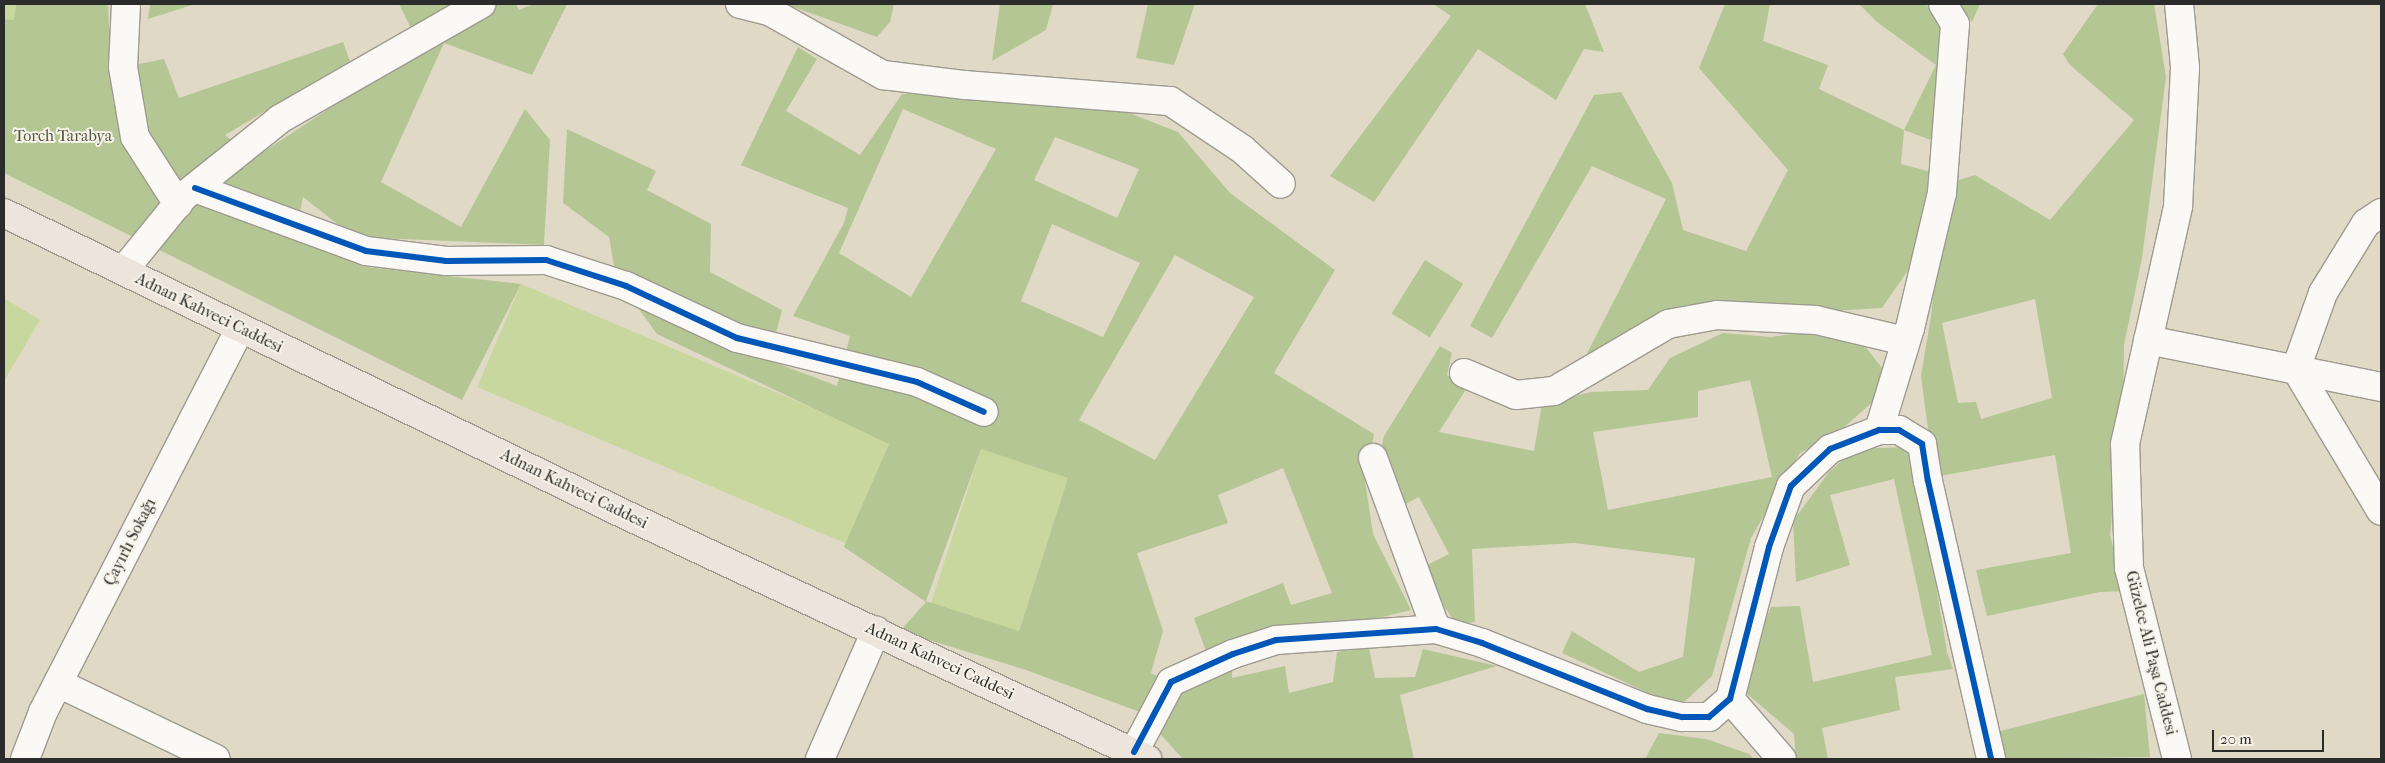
<!DOCTYPE html>
<meta charset="utf-8">
<style>
body{margin:0}
#map{position:relative;width:2385px;height:763px;overflow:hidden;background:#e0d9c6;font-family:"IM FELL French Canon",serif}
div>[style]{position:absolute}
.green>*{inset:0;background:#c8d79d;transform-origin:0 0}
.forest>*{inset:0;background:#b3c694;transform-origin:0 0}
.roads{filter:drop-shadow(1px 0 #9e9a90) drop-shadow(-1px 0 #9e9a90) drop-shadow(0 1px #9e9a90) drop-shadow(0 -1px #9e9a90)}
.minor>*{height:28px;margin:-14px;padding:0 14px;transform-origin:14px;border-radius:14px;background:#faf9f6}
.major>*{height:28px;margin:-14px;padding:0 14px;transform-origin:14px;border-radius:14px;background:#ede4dc}
.cycleway>*{height:6px;margin:-3px;padding:0 3px;transform-origin:3px;border-radius:3px;background:#0057b8}
span{translate:-50% -50%;white-space:nowrap;text-align:center;line-height:1.15;-webkit-text-stroke:4px #f7f3e8;paint-order:stroke}
.park-label{font-size:16px;color:#4d563f}
.street-label{font-size:16px;color:#2b2b2b}
.frame{position:absolute;inset:0;border:5px solid #2b2b2b;pointer-events:none}
.scale{position:absolute;left:2212px;top:730px;width:112px;height:22px;box-sizing:border-box;border:2px solid #2b2b2b;border-top:0;padding-left:6px;font-size:15px;line-height:18px;white-space:nowrap;color:#2b2b2b;-webkit-text-stroke:4px #f7f3e8;paint-order:stroke}
</style>
<div id="map">
<div class="green">
<div style="clip-path:polygon(4px 4px,16px 4px,14px 21px,4px 19px)"></div>
<div style="left:521px;top:284px;width:401px;height:112px;rotate:23deg"></div>
<div style="clip-path:polygon(4px 298px,40px 320px,4px 381px)"></div>
<div style="left:981px;top:449px;width:92px;height:163px;rotate:18deg"></div>
</div>
<div class="forest">
<div style="clip-path:polygon(16px 4px,108px 4px,113px 103px,136px 124px,134px 65px,164px 59px,179px 98px,343px 42px,350px 61px,225px 135px,254px 158px,421px 48px,399px 4px,516px 4px,519px 10px,533px 4px,567px 4px,532px 75px,444px 43px,381px 182px,461px 227px,525px 109px,550px 140px,544px 245px,354px 237px,303px 197px,296px 233px,366px 267px,521px 284px,462px 400px,4px 173px,4px 19px,14px 20px)"></div>
<div style="clip-path:polygon(150px 4px,195px 4px,148px 19px)"></div>
<div style="clip-path:polygon(785px 4px,894px 4px,890px 22px,877px 37px)"></div>
<div style="clip-path:polygon(1000px 4px,1053px 4px,1046px 30px,992px 61px)"></div>
<div style="clip-path:polygon(1148px 4px,1195px 4px,1174px 65px,1136px 58px)"></div>
<div style="clip-path:polygon(1433px 4px,1585px 4px,1604px 52px,1584px 49px,1556px 100px,1478px 49px,1374px 202px,1330px 176px,1451px 16px)"></div>
<div style="clip-path:polygon(1725px 4px,1770px 4px,1763px 41px,1828px 65px,1819px 89px,1904px 130px,1936px 65px,1877px 22px,1859px 4px,1926px 4px,1941px 22px,1944px 145px,1904px 130px,1901px 164px,1935px 173px,1920px 253px,1882px 308px,1707px 318px,1576px 375px,1666px 199px,1592px 166px,1492px 338px,1470px 326px,1594px 95px,1621px 92px,1672px 183px,1683px 230px,1746px 251px,1788px 170px,1699px 68px)"></div>
<div style="clip-path:polygon(1960px 4px,1980px 4px,1972px 22px)"></div>
<div style="clip-path:polygon(evenodd,2098px 4px,2154px 4px,2166px 77px,2142px 258px,2124px 345px,2123px 406px,2110px 535px,2124px 591px,2100px 592px,1987px 616px,1976px 570px,2071px 553px,2055px 455px,1940px 476px,1928px 429px,1921px 376px,1931px 316px,1945px 184px,1975px 175px,2050px 220px,2134px 120px,2070px 65px,2063px 54px,2098px 4px,2035px 299px,2052px 398px,1981px 419px,1976px 402px,1958px 403px,1942px 323px,2035px 299px)"></div>
<div style="clip-path:polygon(evenodd,798px 47px,817px 59px,786px 111px,860px 155px,902px 94px,1098px 92px,1134px 115px,1178px 132px,1230px 193px,1335px 270px,1274px 373px,1374px 434px,1365px 481px,1373px 534px,1411px 610px,1358px 623px,1233px 644px,1232px 678px,1285px 666px,1289px 693px,1333px 682px,1337px 652px,1369px 648px,1375px 678px,1415px 677px,1423px 649px,1497px 666px,1400px 695px,1414px 759px,1183px 759px,1140px 712px,1026px 670px,900px 631px,926px 602px,844px 547px,889px 444px,657px 334px,616px 277px,609px 237px,563px 203px,567px 129px,656px 171px,647px 190px,711px 224px,710px 272px,782px 310px,774px 341px,779px 364px,837px 386px,850px 336px,793px 316px,844px 223px,848px 208px,741px 165px,798px 47px,903px 109px,996px 149px,911px 297px,839px 253px,903px 109px,798px 47px,1055px 137px,1139px 169px,1117px 218px,1034px 180px,1055px 137px,798px 47px,1052px 224px,1140px 263px,1103px 337px,1021px 301px,1052px 224px,798px 47px,1175px 255px,1254px 297px,1155px 460px,1079px 420px,1175px 255px,798px 47px,981px 449px,1068px 478px,1019px 631px,926px 601px,981px 449px,798px 47px,1283px 468px,1332px 593px,1291px 605px,1283px 583px,1194px 618px,1206px 651px,1172px 684px,1151px 673px,1163px 631px,1137px 553px,1228px 523px,1218px 495px,1283px 468px)"></div>
<div style="left:1425px;top:260px;width:45px;height:63px;rotate:32deg"></div>
<div style="clip-path:polygon(evenodd,1812px 331px,1860px 340px,1882px 368px,1876px 399px,1842px 429px,1800px 453px,1751px 538px,1712px 676px,1679px 707px,1562px 653px,1572px 631px,1639px 672px,1683px 657px,1695px 558px,1574px 543px,1472px 549px,1475px 622px,1457px 624px,1417px 570px,1449px 554px,1419px 497px,1387px 514px,1373px 486px,1384px 436px,1440px 346px,1452px 353px,1447px 375px,1468px 386px,1439px 432px,1534px 451px,1542px 404px,1591px 392px,1648px 390px,1670px 358px,1723px 333px,1771px 337px,1812px 331px,1750px 380px,1772px 477px,1608px 510px,1593px 432px,1698px 417px,1698px 391px,1750px 380px)"></div>
<div style="clip-path:polygon(1906px 447px,1916px 466px,1947px 652px,1953px 669px,1895px 677px,1900px 710px,1822px 728px,1828px 759px,1796px 759px,1794px 734px,1738px 686px,1771px 607px,1800px 606px,1813px 682px,1932px 655px,1894px 479px,1830px 495px,1850px 565px,1796px 582px,1793px 521px,1829px 472px,1855px 449px)"></div>
<div style="clip-path:polygon(2144px 694px,2150px 757px,1998px 759px,1993px 733px)"></div>
<div style="clip-path:polygon(1659px 733px,1706px 739px,1749px 754px,1754px 759px,1645px 759px)"></div>
</div>
<div class="roads">
<div class="minor">
<div style="left:126px;top:4px;width:63px;rotate:92.7deg"></div>
<div style="left:123px;top:67px;width:71px;rotate:80.3deg"></div>
<div style="left:135px;top:137px;width:80px;rotate:57.3deg"></div>
<div style="left:740px;top:4px;width:32px;rotate:14deg"></div>
<div style="left:771px;top:12px;width:129px;rotate:29.4deg"></div>
<div style="left:883px;top:75px;width:83px;rotate:7deg"></div>
<div style="left:965px;top:85px;width:206px;rotate:4.5deg"></div>
<div style="left:1170px;top:101px;width:87px;rotate:33.7deg"></div>
<div style="left:1242px;top:149px;width:52px;rotate:41.9deg"></div>
<div style="left:195px;top:188px;width:182px;rotate:20.2deg"></div>
<div style="left:366px;top:251px;width:81px;rotate:7.1deg"></div>
<div style="left:446px;top:261px;width:100px;rotate:-0.6deg"></div>
<div style="left:546px;top:260px;width:84px;rotate:18deg"></div>
<div style="left:626px;top:286px;width:123px;rotate:25.1deg"></div>
<div style="left:737px;top:338px;width:185px;rotate:13.7deg"></div>
<div style="left:917px;top:382px;width:73px;rotate:24.1deg"></div>
<div style="left:2381px;top:213px;width:18px;rotate:146deg"></div>
<div style="left:2366px;top:223px;width:82px;rotate:121.6deg"></div>
<div style="left:2323px;top:293px;width:81px;rotate:109.6deg"></div>
<div style="left:2296px;top:369px;width:165px;rotate:59.1deg"></div>
<div style="left:123px;top:271px;width:97px;rotate:-50.9deg"></div>
<div style="left:184px;top:196px;width:123px;rotate:-38.7deg"></div>
<div style="left:280px;top:119px;width:232px;rotate:-29.8deg"></div>
<div style="left:2148px;top:340px;width:238px;rotate:11.4deg"></div>
<div style="left:1464px;top:373px;width:56px;rotate:22.9deg"></div>
<div style="left:1516px;top:395px;width:38px;rotate:-6deg"></div>
<div style="left:1554px;top:391px;width:132px;rotate:-30.4deg"></div>
<div style="left:1668px;top:324px;width:50px;rotate:-10.4deg"></div>
<div style="left:1717px;top:315px;width:99px;rotate:2.9deg"></div>
<div style="left:1816px;top:320px;width:91px;rotate:13.3deg"></div>
<div style="left:1879px;top:430px;width:107px;rotate:-73.1deg"></div>
<div style="left:1910px;top:328px;width:139px;rotate:-76.7deg"></div>
<div style="left:1942px;top:193px;width:169px;rotate:-85.6deg"></div>
<div style="left:1955px;top:24px;width:23px;rotate:-121deg"></div>
<div style="left:1373px;top:458px;width:182px;rotate:69.8deg"></div>
<div style="left:58px;top:683px;width:175px;rotate:25.7deg"></div>
<div style="left:1730px;top:699px;width:79px;rotate:49.1deg"></div>
<div style="left:1134px;top:752px;width:79px;rotate:-62.1deg"></div>
<div style="left:1171px;top:682px;width:68px;rotate:-24.3deg"></div>
<div style="left:1233px;top:654px;width:45px;rotate:-18deg"></div>
<div style="left:1276px;top:640px;width:160px;rotate:-3.9deg"></div>
<div style="left:1436px;top:629px;width:48px;rotate:16.9deg"></div>
<div style="left:1482px;top:643px;width:178px;rotate:21.8deg"></div>
<div style="left:1647px;top:709px;width:36px;rotate:13deg"></div>
<div style="left:1682px;top:717px;width:27px"></div>
<div style="left:1709px;top:717px;width:28px;rotate:-41deg"></div>
<div style="left:1730px;top:699px;width:157px;rotate:-75.6deg"></div>
<div style="left:1769px;top:547px;width:65px;rotate:-70.2deg"></div>
<div style="left:1791px;top:486px;width:54px;rotate:-43.5deg"></div>
<div style="left:1830px;top:449px;width:53px;rotate:-21.2deg"></div>
<div style="left:1879px;top:430px;width:20px"></div>
<div style="left:1899px;top:430px;width:27px;rotate:31deg"></div>
<div style="left:1922px;top:444px;width:37px;rotate:81deg"></div>
<div style="left:1928px;top:481px;width:285px;rotate:77.2deg"></div>
<div style="left:25px;top:759px;width:50px;rotate:-69deg"></div>
<div style="left:43px;top:712px;width:432px;rotate:-62.8deg"></div>
<div style="left:820px;top:759px;width:140px;rotate:-66.4deg"></div>
<div style="left:2177px;top:759px;width:197px;rotate:-104.1deg"></div>
<div style="left:2129px;top:568px;width:124px;rotate:-91.8deg"></div>
<div style="left:2125px;top:444px;width:244px;rotate:-77.4deg"></div>
<div style="left:2178px;top:206px;width:139px;rotate:-87.1deg"></div>
<div style="left:2185px;top:67px;width:63px;rotate:-95.4deg"></div>
</div>
<div class="major">
<div style="left:4px;top:213px;width:689px;rotate:25.9deg"></div>
<div style="left:624px;top:514px;width:578px;rotate:25.1deg"></div>
</div>
</div>
<div class="cycleway">
<div style="left:195px;top:188px;width:182px;rotate:20.2deg"></div>
<div style="left:366px;top:251px;width:81px;rotate:7.1deg"></div>
<div style="left:446px;top:261px;width:100px;rotate:-0.6deg"></div>
<div style="left:546px;top:260px;width:84px;rotate:18deg"></div>
<div style="left:626px;top:286px;width:123px;rotate:25.1deg"></div>
<div style="left:737px;top:338px;width:185px;rotate:13.7deg"></div>
<div style="left:917px;top:382px;width:73px;rotate:24.1deg"></div>
<div style="left:1134px;top:752px;width:79px;rotate:-62.1deg"></div>
<div style="left:1171px;top:682px;width:68px;rotate:-24.3deg"></div>
<div style="left:1233px;top:654px;width:45px;rotate:-18deg"></div>
<div style="left:1276px;top:640px;width:160px;rotate:-3.9deg"></div>
<div style="left:1436px;top:629px;width:48px;rotate:16.9deg"></div>
<div style="left:1482px;top:643px;width:178px;rotate:21.8deg"></div>
<div style="left:1647px;top:709px;width:36px;rotate:13deg"></div>
<div style="left:1682px;top:717px;width:27px"></div>
<div style="left:1709px;top:717px;width:28px;rotate:-41deg"></div>
<div style="left:1730px;top:699px;width:157px;rotate:-75.6deg"></div>
<div style="left:1769px;top:547px;width:65px;rotate:-70.2deg"></div>
<div style="left:1791px;top:486px;width:54px;rotate:-43.5deg"></div>
<div style="left:1830px;top:449px;width:53px;rotate:-21.2deg"></div>
<div style="left:1879px;top:430px;width:20px"></div>
<div style="left:1899px;top:430px;width:27px;rotate:31deg"></div>
<div style="left:1922px;top:444px;width:37px;rotate:81deg"></div>
<div style="left:1928px;top:481px;width:285px;rotate:77.2deg"></div>
</div>
<div class="park-label">
<span style="left:63px;top:136px">Torch Tarabya</span>
</div>
<div class="street-label">
<span style="left:209px;top:313px;rotate:26deg">Adnan Kahveci Caddesi</span>
<span style="left:574px;top:489px;rotate:26deg">Adnan Kahveci Caddesi</span>
<span style="left:130px;top:542px;rotate:-63deg">Çayırlı Sokağı</span>
<span style="left:2151px;top:653px;rotate:76deg">Güzelce Ali Paşa Caddesi</span>
<span style="left:940px;top:661px;rotate:25deg">Adnan Kahveci Caddesi</span>
</div>
<div class="frame"></div>
<div class="scale">20 m</div>
</div>
